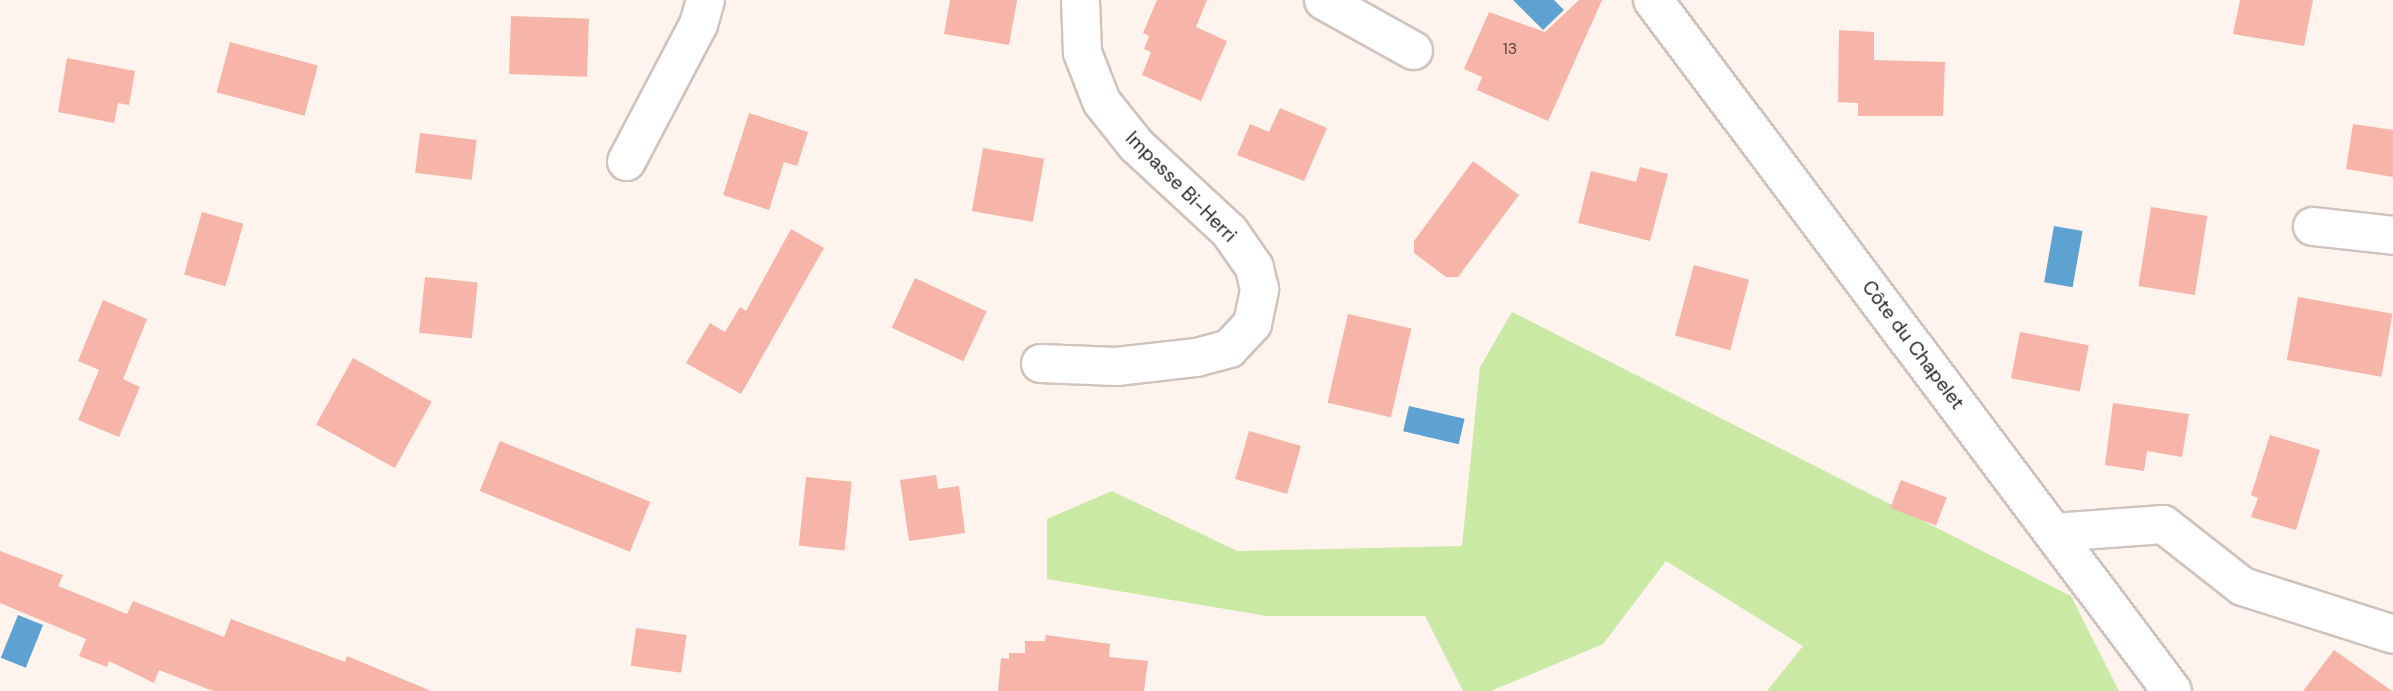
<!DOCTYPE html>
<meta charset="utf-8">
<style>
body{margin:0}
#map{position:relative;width:2393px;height:691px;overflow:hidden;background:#fff3ee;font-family:"DM Sans",sans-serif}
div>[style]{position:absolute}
.green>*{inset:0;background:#cae9a5}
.water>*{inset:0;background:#5ea2d1;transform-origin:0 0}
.building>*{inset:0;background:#f6b5a8;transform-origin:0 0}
.roads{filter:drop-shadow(2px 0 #d0c2bc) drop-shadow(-2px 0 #d0c2bc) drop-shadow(0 2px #d0c2bc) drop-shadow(0 -2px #d0c2bc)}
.minor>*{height:37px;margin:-18.5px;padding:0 18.5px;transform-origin:18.5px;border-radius:18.5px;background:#fff}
.tertiary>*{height:38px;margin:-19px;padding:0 19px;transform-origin:19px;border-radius:19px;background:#fff}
span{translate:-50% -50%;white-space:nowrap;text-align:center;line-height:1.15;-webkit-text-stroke:6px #fff;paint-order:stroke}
.number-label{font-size:16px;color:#58443f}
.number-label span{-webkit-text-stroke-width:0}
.street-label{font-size:19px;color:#231e1c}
</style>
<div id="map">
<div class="green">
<div style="clip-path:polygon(1512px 312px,2071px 596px,2119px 691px,1767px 691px,1803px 646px,1666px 561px,1603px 644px,1491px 691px,1463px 691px,1425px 616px,1267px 616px,1047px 579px,1047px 519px,1112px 491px,1237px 551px,1462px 546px,1480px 367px)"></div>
</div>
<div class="water">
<div style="clip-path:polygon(1513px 0,1554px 0,1564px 10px,1543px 30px)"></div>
<div style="left:2054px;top:226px;width:29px;height:57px;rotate:10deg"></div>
<div style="left:1409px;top:406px;width:57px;height:26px;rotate:13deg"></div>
<div style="left:18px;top:615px;width:27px;height:46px;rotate:22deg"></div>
</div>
<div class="building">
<div style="clip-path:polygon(950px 0,1017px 0,1009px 45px,944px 34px)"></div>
<div style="clip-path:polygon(1157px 0,1207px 0,1196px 27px,1227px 41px,1201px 101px,1142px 75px,1151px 52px,1144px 49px,1149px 36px,1143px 33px)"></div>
<div style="clip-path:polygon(1579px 0,1602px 0,1548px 121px,1477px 90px,1482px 77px,1464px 69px,1489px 12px,1545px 32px)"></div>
<div style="clip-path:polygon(2240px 0,2313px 0,2304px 46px,2233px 34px)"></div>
<div style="left:511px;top:16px;width:78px;height:58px;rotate:2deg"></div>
<div style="clip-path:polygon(1839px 30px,1874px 32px,1874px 60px,1945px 62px,1943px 116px,1858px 116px,1858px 103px,1838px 102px)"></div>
<div style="left:230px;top:42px;width:91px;height:52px;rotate:15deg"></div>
<div style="clip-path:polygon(67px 58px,135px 71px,129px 105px,118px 103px,114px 123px,58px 112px)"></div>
<div style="clip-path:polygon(1280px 108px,1327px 128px,1304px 181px,1237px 155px,1250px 124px,1269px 132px)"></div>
<div style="clip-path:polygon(749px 113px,808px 132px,797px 166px,784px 162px,769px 210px,723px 195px)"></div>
<div style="clip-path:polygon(2353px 124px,2393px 130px,2393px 177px,2346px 169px)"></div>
<div style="left:420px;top:133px;width:57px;height:40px;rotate:7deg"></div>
<div style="left:983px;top:148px;width:62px;height:64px;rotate:10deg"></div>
<div style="clip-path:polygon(1473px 161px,1519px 195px,1458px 277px,1446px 277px,1414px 253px,1414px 241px)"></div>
<div style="clip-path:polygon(1640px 167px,1668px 174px,1650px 241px,1578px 223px,1591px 171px,1636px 182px)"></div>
<div style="left:2151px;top:207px;width:57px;height:80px;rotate:9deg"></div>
<div style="left:202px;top:212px;width:43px;height:65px;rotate:16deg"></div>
<div style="clip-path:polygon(791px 229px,824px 248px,741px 394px,686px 363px,710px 323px,725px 332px,740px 307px,746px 311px)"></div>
<div style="left:1694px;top:265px;width:57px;height:73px;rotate:15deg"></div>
<div style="left:425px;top:277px;width:53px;height:56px;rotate:6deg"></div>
<div style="left:915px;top:278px;width:79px;height:55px;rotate:25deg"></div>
<div style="left:2298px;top:297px;width:96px;height:64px;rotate:10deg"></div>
<div style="clip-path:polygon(103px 300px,147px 319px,123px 379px,140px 387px,119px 437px,78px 420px,99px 370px,78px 361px)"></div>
<div style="left:1348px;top:314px;width:65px;height:91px;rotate:13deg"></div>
<div style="left:2020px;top:332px;width:70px;height:47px;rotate:11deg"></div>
<div style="left:353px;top:358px;width:90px;height:76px;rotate:29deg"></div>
<div style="clip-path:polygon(2113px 403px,2189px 414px,2182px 457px,2147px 451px,2144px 471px,2105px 465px)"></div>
<div style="left:1249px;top:431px;width:54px;height:50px;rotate:16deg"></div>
<div style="clip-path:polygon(2270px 435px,2320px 450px,2296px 530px,2251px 517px,2258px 498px,2251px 495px)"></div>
<div style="left:500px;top:441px;width:162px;height:54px;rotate:22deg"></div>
<div style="clip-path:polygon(936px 475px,938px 489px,959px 486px,965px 533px,909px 541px,900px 480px)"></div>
<div style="left:806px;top:477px;width:46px;height:69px;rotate:6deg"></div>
<div style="left:1901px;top:480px;width:49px;height:30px;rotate:21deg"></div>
<div style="clip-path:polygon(0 551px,63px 575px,58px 586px,127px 614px,133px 601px,224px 637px,231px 619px,345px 662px,347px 656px,431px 691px,213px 691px,159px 670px,154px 683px,109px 661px,107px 667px,79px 656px,86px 639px,0 603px)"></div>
<div style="left:636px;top:628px;width:51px;height:38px;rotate:8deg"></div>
<div style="clip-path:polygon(1046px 635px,1110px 644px,1109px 657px,1148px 661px,1144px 691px,998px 691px,1001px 658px,1009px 659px,1009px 653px,1025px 653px,1025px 641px,1045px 641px)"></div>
<div style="clip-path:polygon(2334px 650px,2392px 691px,2303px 691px)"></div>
</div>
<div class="roads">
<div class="minor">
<div style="left:1323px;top:0;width:103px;rotate:29.1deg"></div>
<div style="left:626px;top:161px;width:155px;rotate:-62.3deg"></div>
<div style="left:698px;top:24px;width:25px;rotate:-74deg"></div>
<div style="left:2312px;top:226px;width:81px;rotate:6.3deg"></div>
<div style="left:1040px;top:363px;width:76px;rotate:2.3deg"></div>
<div style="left:1116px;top:366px;width:81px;rotate:-6.4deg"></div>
<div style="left:1196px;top:357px;width:34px;rotate:-15deg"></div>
<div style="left:1229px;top:348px;width:34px;rotate:-47deg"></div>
<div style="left:1252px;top:323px;width:35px;rotate:-78deg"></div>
<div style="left:1259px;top:289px;width:23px;rotate:-103deg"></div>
<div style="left:1254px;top:267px;width:44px;rotate:-124.8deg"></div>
<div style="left:1229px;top:231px;width:127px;rotate:-137.2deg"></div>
<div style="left:1136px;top:145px;width:56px;rotate:-128.5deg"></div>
<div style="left:1101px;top:101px;width:53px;rotate:-111.2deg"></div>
<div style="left:1082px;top:52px;width:52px;rotate:-92.2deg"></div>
<div style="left:2054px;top:532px;width:109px;rotate:-4.2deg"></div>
<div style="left:2163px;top:524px;width:100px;rotate:38.1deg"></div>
<div style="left:2242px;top:586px;width:158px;rotate:17.6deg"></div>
</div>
<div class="tertiary">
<div style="left:1653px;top:0;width:864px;rotate:53.09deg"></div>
</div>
</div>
<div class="number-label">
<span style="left:1510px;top:49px">13</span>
</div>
<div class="street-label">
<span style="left:1181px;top:187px;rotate:45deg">Impasse Bi-Herri</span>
<span style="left:1913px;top:345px;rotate:53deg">Côte du Chapelet</span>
</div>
</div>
